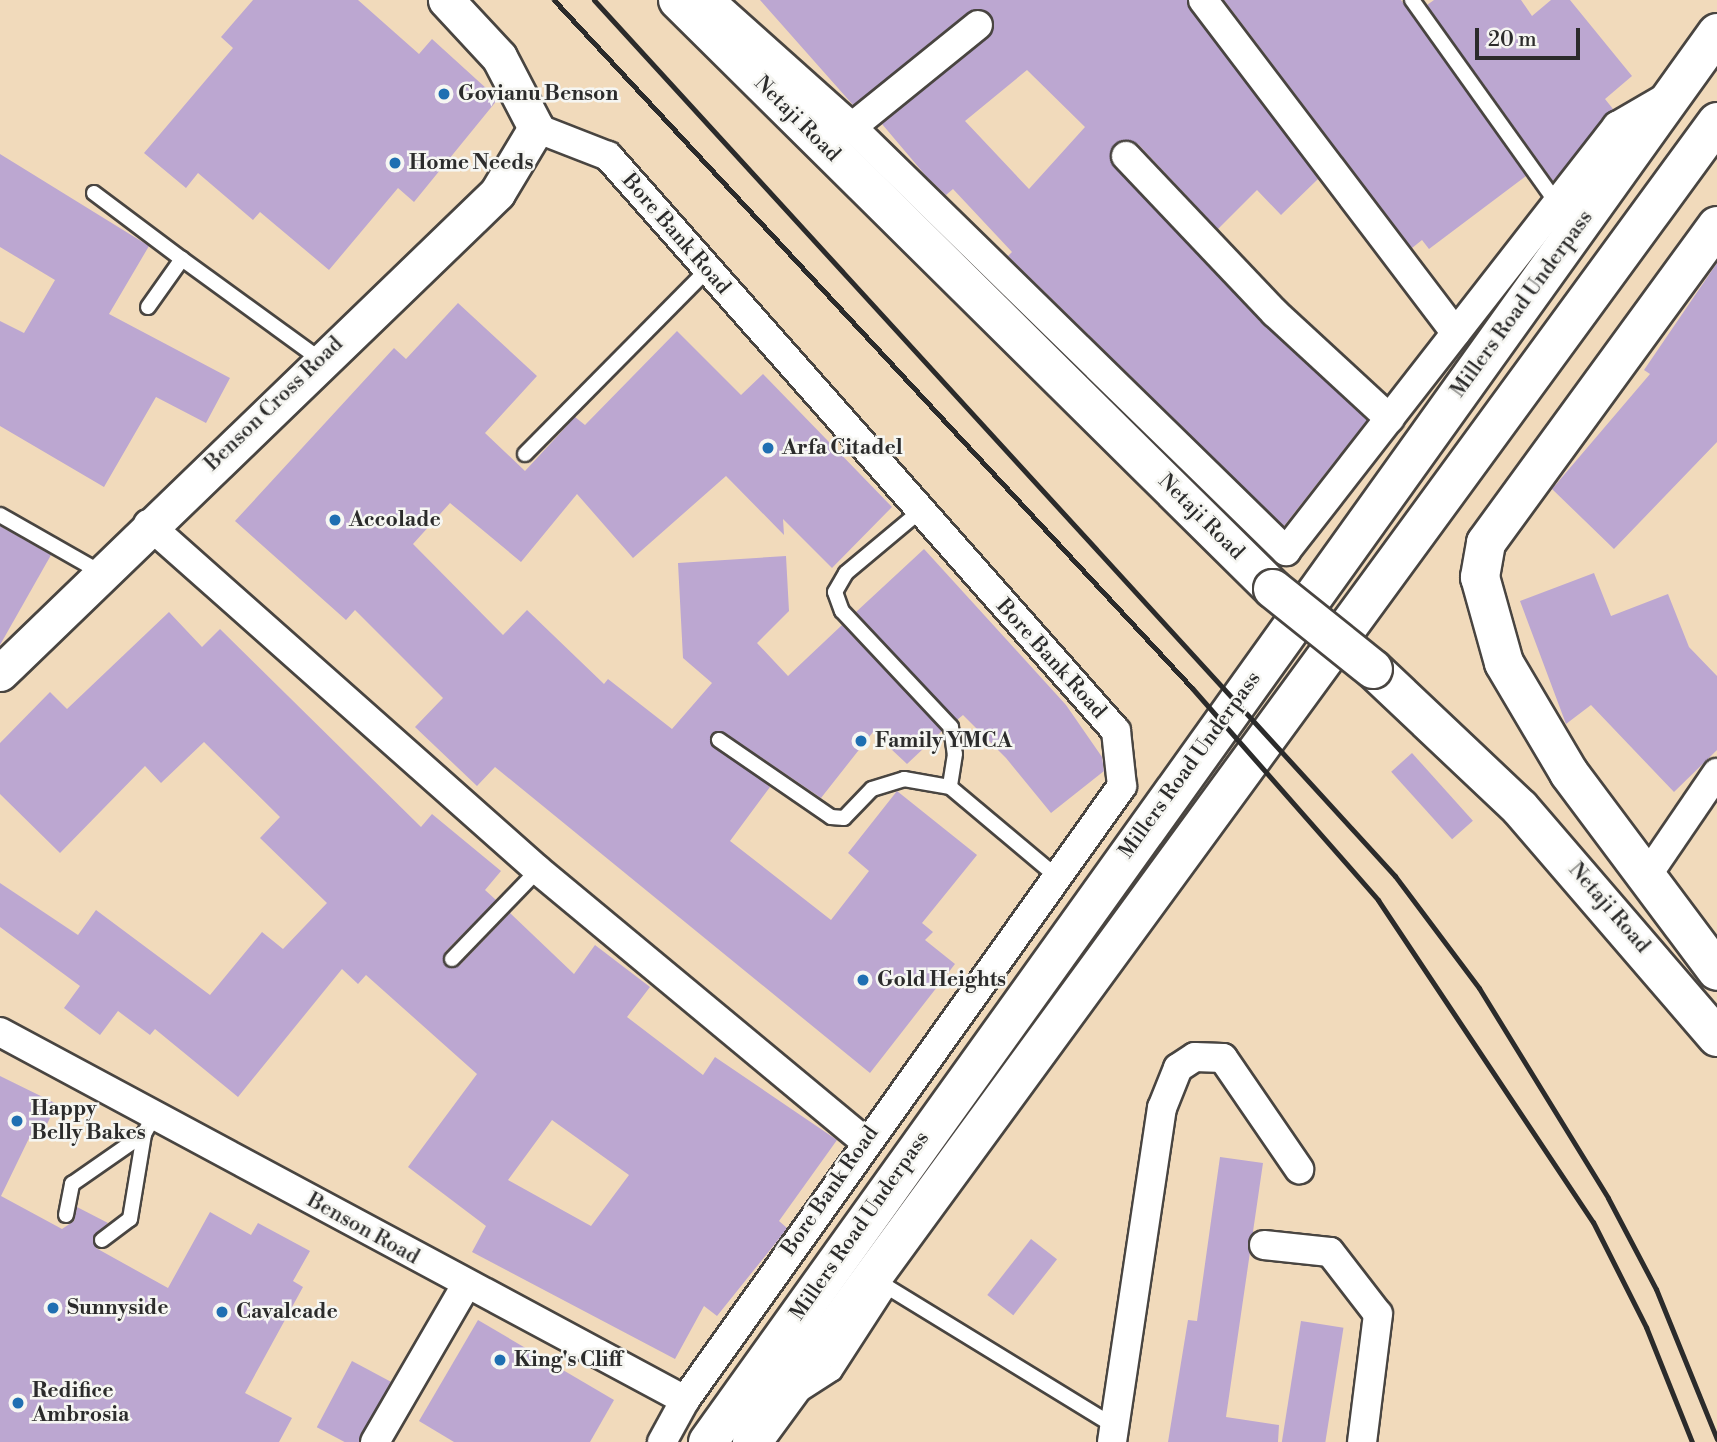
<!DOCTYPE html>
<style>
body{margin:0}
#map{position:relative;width:1717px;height:1442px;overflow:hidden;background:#f1dabb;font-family:"Libre Bodoni",serif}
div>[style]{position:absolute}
.building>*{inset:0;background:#bca7d1;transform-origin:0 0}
.roads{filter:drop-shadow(2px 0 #494541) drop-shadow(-2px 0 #494541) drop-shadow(0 2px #494541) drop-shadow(0 -2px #494541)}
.service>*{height:14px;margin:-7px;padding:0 7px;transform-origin:7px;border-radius:7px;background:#fff}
.minor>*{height:28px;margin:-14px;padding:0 14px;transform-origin:14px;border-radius:14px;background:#fff}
.tertiary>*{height:35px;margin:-17.5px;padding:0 17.5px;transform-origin:17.5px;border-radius:17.5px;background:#fff}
.secondary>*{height:38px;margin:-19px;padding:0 19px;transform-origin:19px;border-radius:19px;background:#fff}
.primary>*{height:38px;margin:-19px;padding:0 19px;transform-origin:19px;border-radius:19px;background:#fff}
.rail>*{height:5px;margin:-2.5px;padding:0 2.5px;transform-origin:2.5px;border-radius:2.5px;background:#2b2b2b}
.bridges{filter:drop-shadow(2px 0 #494541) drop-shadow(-2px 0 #494541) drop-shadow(0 2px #494541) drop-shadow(0 -2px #494541)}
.primary-bridge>*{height:38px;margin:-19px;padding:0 19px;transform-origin:19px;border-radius:19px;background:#fff}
.dots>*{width:19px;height:19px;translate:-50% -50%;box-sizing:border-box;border:4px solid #f6f6f2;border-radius:50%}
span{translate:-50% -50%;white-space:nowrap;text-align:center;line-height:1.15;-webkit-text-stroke:5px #f6f6f2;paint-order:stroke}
.poi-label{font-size:21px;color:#2b2b2b;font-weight:700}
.left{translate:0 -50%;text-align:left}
.street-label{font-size:21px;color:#2b2b2b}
.scale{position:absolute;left:1475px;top:28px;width:105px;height:32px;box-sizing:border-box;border:4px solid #2b2b2b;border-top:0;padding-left:9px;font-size:21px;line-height:24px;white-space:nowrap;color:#2b2b2b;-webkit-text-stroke:5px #f6f6f2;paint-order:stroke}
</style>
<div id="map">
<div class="building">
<div style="clip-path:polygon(253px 0,358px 0,419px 54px,432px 39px,498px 99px,414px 202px,398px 188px,329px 270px,260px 212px,253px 220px,198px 173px,186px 188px,144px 153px,233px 48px,221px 37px)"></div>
<div style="clip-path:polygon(evenodd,760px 0,1187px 0,1318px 179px,1281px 215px,1257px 190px,1218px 229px,1138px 144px,1121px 140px,1110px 159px,1263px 324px,1367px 420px,1284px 526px,1008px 256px,1012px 252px,953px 189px,946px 195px,926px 176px,882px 124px,988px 38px,990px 14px,968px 12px,853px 105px,760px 0,1027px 70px,1085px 127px,1029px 189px,965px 121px,1027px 70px)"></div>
<div style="clip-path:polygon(1224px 0,1401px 0,1526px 176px,1429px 249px,1422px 240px,1412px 248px)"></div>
<div style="clip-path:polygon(1434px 0,1521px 0,1532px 16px,1551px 0,1570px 0,1632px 76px,1605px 99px,1613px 109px,1553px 181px,1427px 5px)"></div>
<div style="clip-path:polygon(0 154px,149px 246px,109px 314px,230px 378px,206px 423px,156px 397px,104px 487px,0 426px,0 321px,24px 333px,55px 280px,0 247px)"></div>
<div style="clip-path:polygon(1717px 263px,1717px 442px,1614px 549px,1552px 489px,1650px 374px,1644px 370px)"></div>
<div style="clip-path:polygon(458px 303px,537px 376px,485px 433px,525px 471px,575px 417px,585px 425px,677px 331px,741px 395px,763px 374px,892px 507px,832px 568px,783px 519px,784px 535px,726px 476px,633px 558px,577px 494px,521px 562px,450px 503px,413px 544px,503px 635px,527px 610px,604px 684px,608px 679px,672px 729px,712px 683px,683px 658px,678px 563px,786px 556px,789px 611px,757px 643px,788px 676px,842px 625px,942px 731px,907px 764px,873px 732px,821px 798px,724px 732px,710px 739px,770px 787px,730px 841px,831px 920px,869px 871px,848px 853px,897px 791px,977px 855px,922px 923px,933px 932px,925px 940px,955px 964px,870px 1073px,495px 767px,477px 786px,415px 727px,443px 698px,355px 610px,346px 620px,235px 521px,394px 348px,406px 359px)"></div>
<div style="clip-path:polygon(0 526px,51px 555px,0 645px)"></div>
<div style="clip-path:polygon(924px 549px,1066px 705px,1102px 757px,1104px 771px,1051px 813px,1006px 758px,963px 715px,957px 720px,856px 612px)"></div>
<div style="clip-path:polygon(1594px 573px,1611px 616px,1668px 594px,1689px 647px,1717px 676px,1717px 750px,1674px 792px,1591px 705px,1566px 724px,1520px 601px)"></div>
<div style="clip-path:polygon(evenodd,169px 612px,202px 647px,220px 629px,421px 827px,432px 814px,501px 871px,485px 890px,496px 900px,445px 952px,446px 966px,459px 966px,510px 913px,574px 974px,595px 945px,650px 987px,627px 1017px,703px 1075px,715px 1057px,837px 1140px,779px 1221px,787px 1228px,782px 1235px,717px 1316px,704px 1306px,675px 1359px,472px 1252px,486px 1226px,408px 1167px,477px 1074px,366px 975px,358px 984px,342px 969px,238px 1097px,155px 1029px,150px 1035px,118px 1011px,100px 1035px,64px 1008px,80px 986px,0 927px,0 883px,78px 935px,96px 910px,210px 995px,262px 932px,283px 949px,327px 903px,260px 838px,280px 817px,204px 742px,161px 783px,145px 766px,60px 853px,0 794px,0 743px,50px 692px,67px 709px,169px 612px,552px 1120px,629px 1175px,591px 1226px,508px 1180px,552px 1120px)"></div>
<div style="left:1412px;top:753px;width:91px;height:28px;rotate:48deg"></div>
<div style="clip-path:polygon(0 1076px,57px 1104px,42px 1134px,33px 1130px,1px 1196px,62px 1229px,74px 1221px,77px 1207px,108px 1223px,94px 1236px,96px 1248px,168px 1288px,210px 1212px,251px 1235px,258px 1223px,310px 1251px,293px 1281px,303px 1287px,245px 1393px,292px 1418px,279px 1442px,0 1442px)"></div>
<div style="clip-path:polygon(1220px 1157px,1263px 1163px,1226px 1417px,1279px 1425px,1278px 1442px,1168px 1442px,1188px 1320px,1197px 1321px)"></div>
<div style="left:1031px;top:1239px;width:33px;height:71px;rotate:38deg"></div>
<div style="clip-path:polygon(478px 1320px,614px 1400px,590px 1442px,454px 1442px,419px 1421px)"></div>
<div style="left:1301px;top:1321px;width:43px;height:123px;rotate:9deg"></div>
<div style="left:352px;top:1361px;width:44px;height:75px;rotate:28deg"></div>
</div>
<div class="roads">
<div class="service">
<div style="left:1412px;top:0;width:249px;rotate:54.5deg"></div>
<div style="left:94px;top:193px;width:110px;rotate:36.9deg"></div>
<div style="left:148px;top:307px;width:59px;rotate:-54.7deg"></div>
<div style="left:182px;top:259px;width:172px;rotate:36deg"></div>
<div style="left:525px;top:454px;width:260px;rotate:-45.3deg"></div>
<div style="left:919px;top:512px;width:95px;rotate:140.1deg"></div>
<div style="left:846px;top:573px;width:22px;rotate:120deg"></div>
<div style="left:835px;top:592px;width:20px;rotate:70deg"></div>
<div style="left:842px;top:611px;width:159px;rotate:46.8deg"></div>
<div style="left:951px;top:727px;width:27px;rotate:82deg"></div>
<div style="left:955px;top:754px;width:33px;rotate:99deg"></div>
<div style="left:950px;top:787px;width:137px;rotate:40deg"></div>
<div style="left:0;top:515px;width:115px;rotate:29.7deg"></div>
<div style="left:719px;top:740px;width:136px;rotate:34.5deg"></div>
<div style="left:831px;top:817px;width:13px;rotate:4deg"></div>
<div style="left:844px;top:818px;width:40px;rotate:-46deg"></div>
<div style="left:872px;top:789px;width:34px;rotate:-17deg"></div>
<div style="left:904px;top:779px;width:47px;rotate:9.9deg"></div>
<div style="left:452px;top:959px;width:124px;rotate:-46deg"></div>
<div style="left:66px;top:1215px;width:32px;rotate:-79deg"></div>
<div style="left:72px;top:1184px;width:88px;rotate:-34.8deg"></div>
<div style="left:144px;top:1134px;width:21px;rotate:-61deg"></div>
<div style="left:102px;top:1240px;width:35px;rotate:-37deg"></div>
<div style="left:130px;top:1219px;width:86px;rotate:-80.6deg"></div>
<div style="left:803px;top:1393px;width:37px;rotate:-33deg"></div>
<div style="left:834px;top:1373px;width:101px;rotate:-57.1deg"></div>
<div style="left:889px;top:1288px;width:264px;rotate:31.5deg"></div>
</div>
<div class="minor">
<div style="left:710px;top:0;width:191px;rotate:41.8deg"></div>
<div style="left:852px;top:127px;width:607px;rotate:44.33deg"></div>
<div style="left:1286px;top:551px;width:539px;rotate:-52.09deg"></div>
<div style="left:1617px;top:126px;width:58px;rotate:-30.1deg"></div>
<div style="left:1203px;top:0;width:418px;rotate:52.8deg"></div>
<div style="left:852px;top:127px;width:162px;rotate:-39deg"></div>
<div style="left:536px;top:128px;width:77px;rotate:21.3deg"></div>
<div style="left:608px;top:156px;width:767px;rotate:48.54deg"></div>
<div style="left:1116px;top:731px;width:55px;rotate:83.8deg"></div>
<div style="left:1122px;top:786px;width:754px;rotate:125.44deg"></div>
<div style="left:1126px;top:156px;width:216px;rotate:46.5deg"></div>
<div style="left:1275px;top:313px;width:156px;rotate:42.7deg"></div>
<div style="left:148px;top:524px;width:521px;rotate:41.58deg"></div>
<div style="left:538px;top:870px;width:424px;rotate:39.7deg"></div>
<div style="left:1646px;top:877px;width:126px;rotate:-55.7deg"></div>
<div style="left:0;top:1032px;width:778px;rotate:28.25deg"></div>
<div style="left:685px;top:1400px;width:48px;rotate:118.7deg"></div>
<div style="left:1264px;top:1245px;width:66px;rotate:6.1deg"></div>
<div style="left:1330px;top:1252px;width:78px;rotate:52.3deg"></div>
<div style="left:1378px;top:1314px;width:129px;rotate:97.1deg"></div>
<div style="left:375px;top:1442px;width:181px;rotate:-59.9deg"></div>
<div style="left:1112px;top:1442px;width:338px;rotate:-81.5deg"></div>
<div style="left:1162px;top:1108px;width:43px;rotate:-68.2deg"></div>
<div style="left:1178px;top:1068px;width:20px;rotate:-33deg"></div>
<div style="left:1195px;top:1057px;width:28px;rotate:2deg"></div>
<div style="left:1223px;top:1058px;width:135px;rotate:55.6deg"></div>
</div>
<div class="tertiary">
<div style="left:0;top:673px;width:691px;rotate:-44deg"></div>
<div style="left:497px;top:193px;width:76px;rotate:-59deg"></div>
<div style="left:536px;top:128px;width:80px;rotate:-117.5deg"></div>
<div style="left:499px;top:57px;width:78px;rotate:-132.9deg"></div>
</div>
<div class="secondary">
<div style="left:708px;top:1442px;width:1733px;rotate:-54.39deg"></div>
<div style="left:752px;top:1442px;width:1635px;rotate:-53.83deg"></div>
</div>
<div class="primary">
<div style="left:678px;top:0;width:837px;rotate:44.71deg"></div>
<div style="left:1717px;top:226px;width:392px;rotate:126.1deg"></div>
<div style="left:1486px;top:543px;width:35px;rotate:100deg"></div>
<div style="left:1480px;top:577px;width:89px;rotate:74.4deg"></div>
<div style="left:1504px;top:663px;width:128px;rotate:59.4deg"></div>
<div style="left:1569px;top:773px;width:247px;rotate:53.2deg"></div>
<div style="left:1373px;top:669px;width:202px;rotate:43.4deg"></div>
<div style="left:1520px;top:808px;width:302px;rotate:49.3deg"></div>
</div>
</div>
<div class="rail">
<div style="left:554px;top:0;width:938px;rotate:47.16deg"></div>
<div style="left:1192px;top:688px;width:282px;rotate:48.7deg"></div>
<div style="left:1378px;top:900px;width:387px;rotate:56.3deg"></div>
<div style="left:1593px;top:1222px;width:118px;rotate:63.2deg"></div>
<div style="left:1646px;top:1327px;width:124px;rotate:68.2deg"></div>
<div style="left:594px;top:0;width:1187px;rotate:47.56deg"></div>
<div style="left:1395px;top:876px;width:140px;rotate:53.1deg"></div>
<div style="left:1479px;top:988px;width:246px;rotate:58.4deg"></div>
<div style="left:1608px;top:1198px;width:103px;rotate:62.2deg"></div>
<div style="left:1656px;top:1289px;width:162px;rotate:67.9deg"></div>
</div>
<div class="bridges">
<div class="primary-bridge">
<div style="left:1273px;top:589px;width:128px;rotate:38.7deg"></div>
</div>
</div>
<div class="dots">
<div style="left:444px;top:94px;background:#1f6fb2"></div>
<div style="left:395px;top:163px;background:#1f6fb2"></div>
<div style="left:768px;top:448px;background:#1f6fb2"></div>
<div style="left:335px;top:520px;background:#1f6fb2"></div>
<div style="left:861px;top:741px;background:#1f6fb2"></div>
<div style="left:863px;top:980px;background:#1f6fb2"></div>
<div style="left:17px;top:1121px;background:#1f6fb2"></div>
<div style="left:53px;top:1308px;background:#1f6fb2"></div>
<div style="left:222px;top:1312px;background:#1f6fb2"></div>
<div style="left:500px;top:1360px;background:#1f6fb2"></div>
<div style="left:18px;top:1403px;background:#1f6fb2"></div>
</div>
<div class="poi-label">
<span class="left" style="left:458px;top:94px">Govianu Benson</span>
<span class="left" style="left:409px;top:163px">Home Needs</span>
<span class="left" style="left:782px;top:448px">Arfa Citadel</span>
<span class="left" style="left:349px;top:520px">Accolade</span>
<span class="left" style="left:875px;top:741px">Family YMCA</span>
<span class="left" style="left:877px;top:980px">Gold Heights</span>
<span class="left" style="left:31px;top:1121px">Happy<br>Belly Bakes</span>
<span class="left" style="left:67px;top:1308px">Sunnyside</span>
<span class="left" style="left:236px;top:1312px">Cavalcade</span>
<span class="left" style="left:514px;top:1360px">King's Cliff</span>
<span class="left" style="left:32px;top:1403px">Redifice<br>Ambrosia</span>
</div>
<div class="street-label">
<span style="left:797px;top:119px;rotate:45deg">Netaji Road</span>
<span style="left:676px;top:234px;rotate:49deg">Bore Bank Road</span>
<span style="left:1522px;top:304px;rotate:-54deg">Millers Road Underpass</span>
<span style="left:274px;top:404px;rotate:-44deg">Benson Cross Road</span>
<span style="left:1201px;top:517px;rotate:45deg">Netaji Road</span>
<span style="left:1051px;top:659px;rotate:48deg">Bore Bank Road</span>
<span style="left:1190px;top:765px;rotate:-54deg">Millers Road Underpass</span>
<span style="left:1609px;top:908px;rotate:49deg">Netaji Road</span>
<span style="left:830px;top:1191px;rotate:-55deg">Bore Bank Road</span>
<span style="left:860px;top:1226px;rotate:-55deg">Millers Road Underpass</span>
<span style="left:363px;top:1229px;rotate:29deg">Benson Road</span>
</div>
<div class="scale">20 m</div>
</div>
